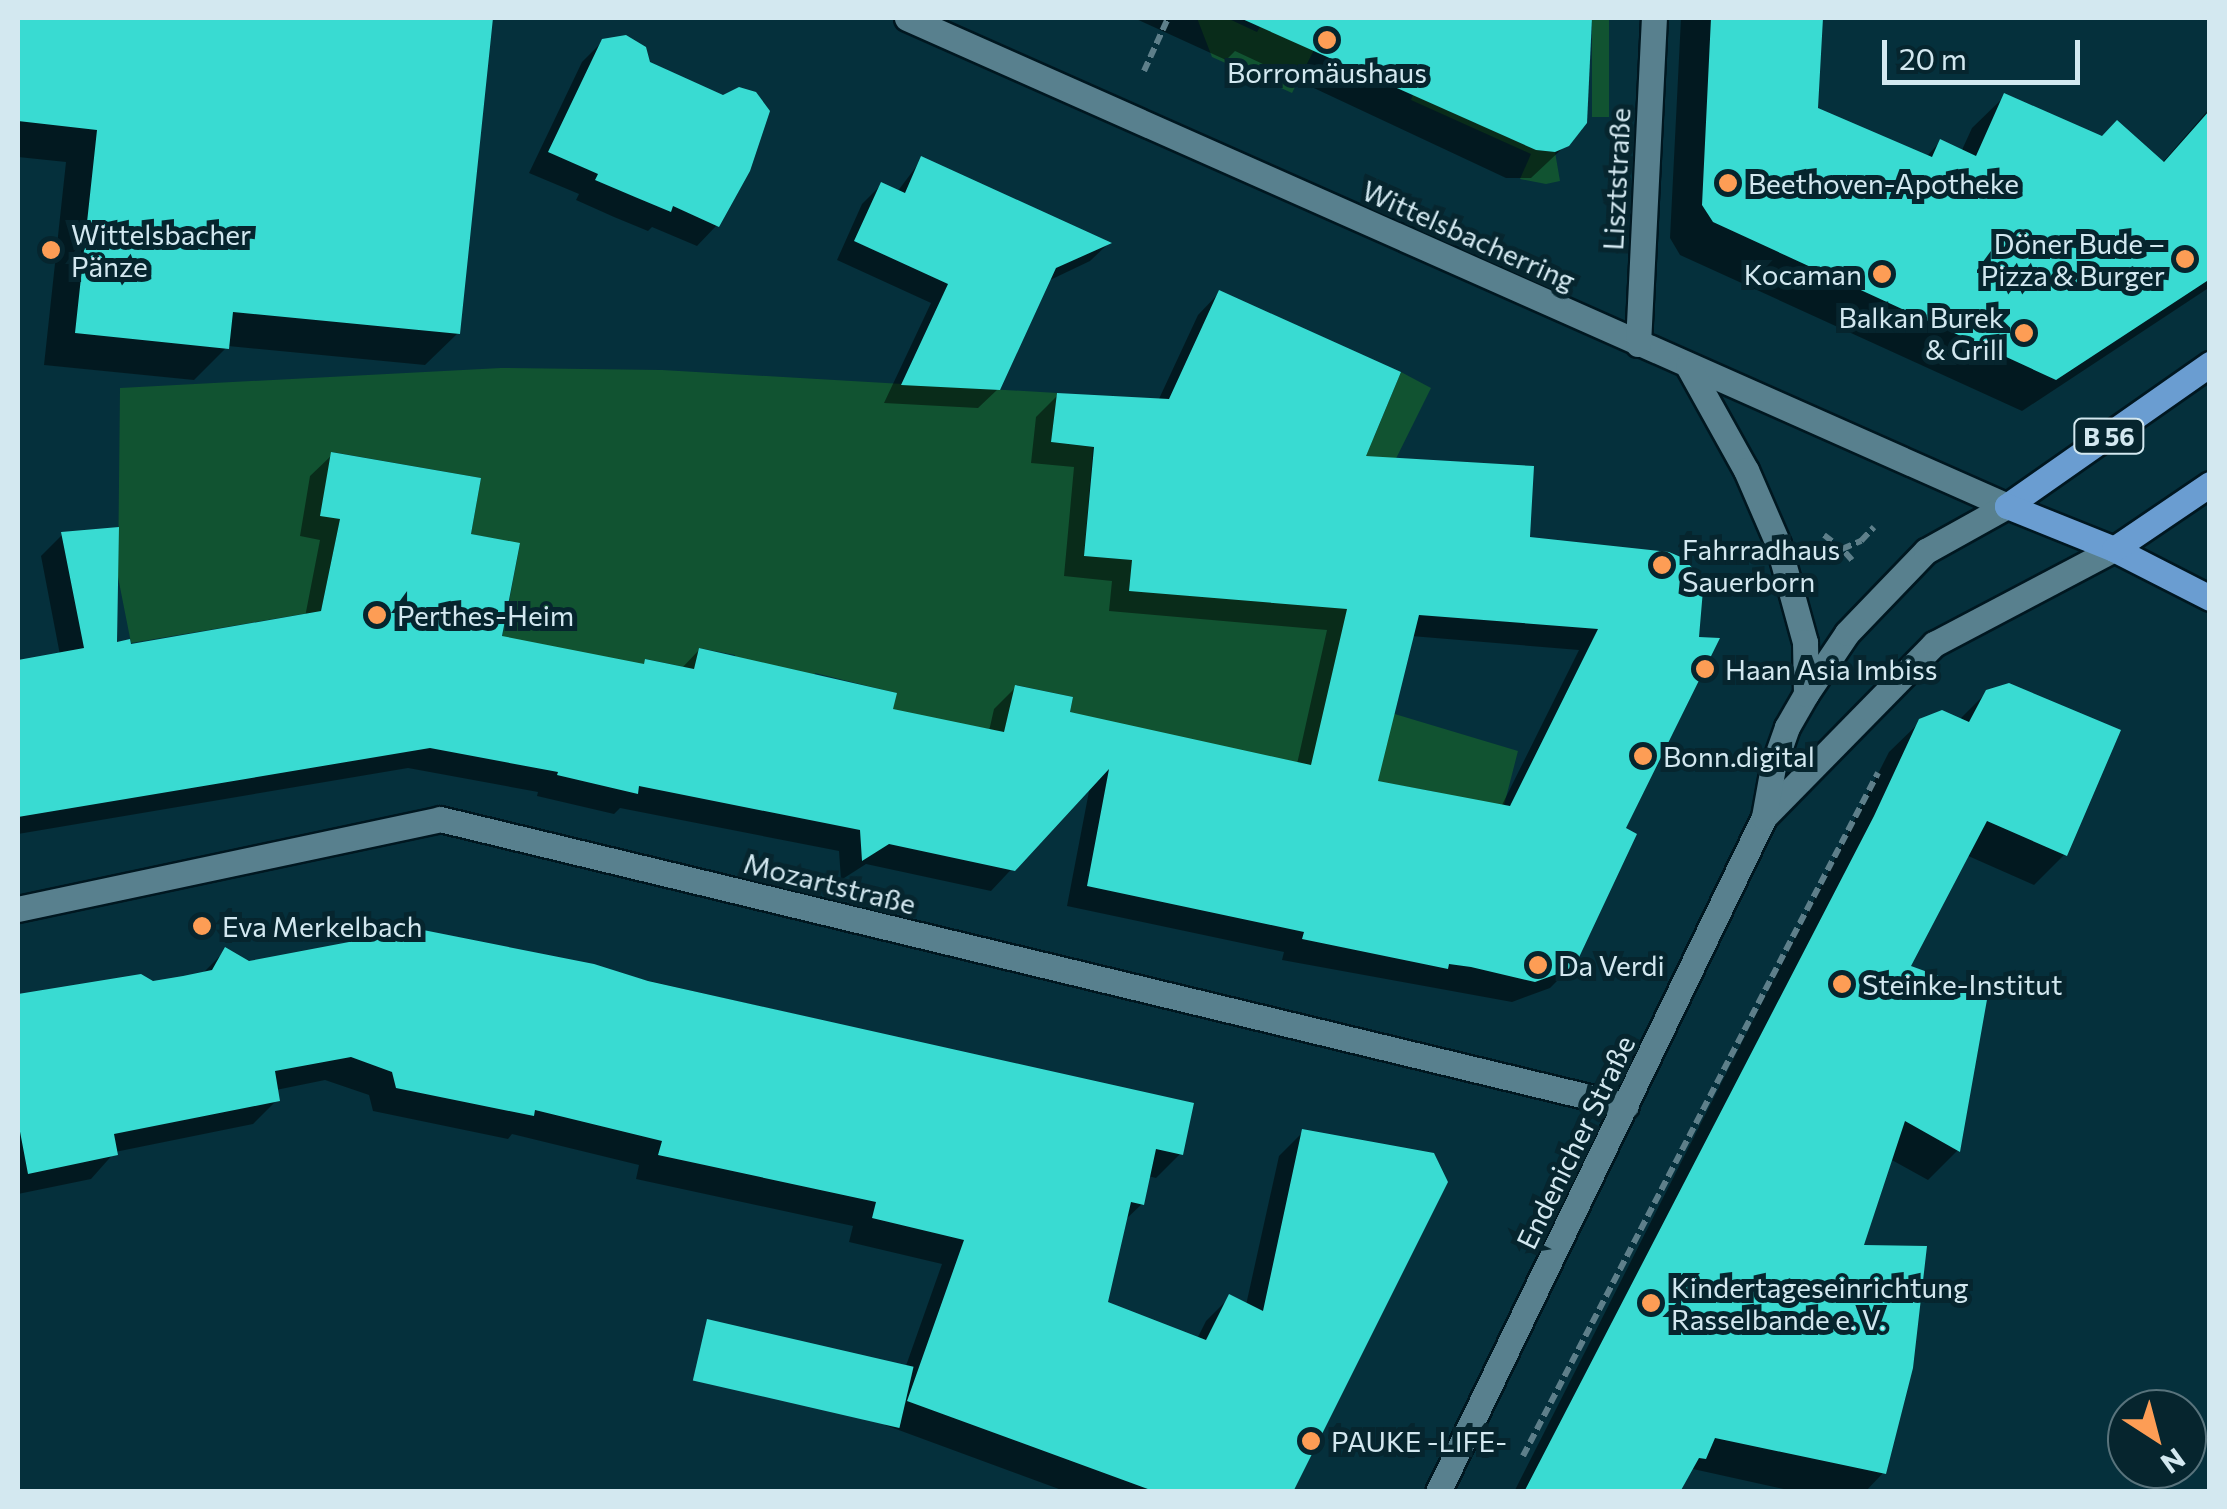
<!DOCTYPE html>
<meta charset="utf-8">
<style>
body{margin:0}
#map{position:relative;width:2227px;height:1509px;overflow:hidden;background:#05303c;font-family:Commissioner,sans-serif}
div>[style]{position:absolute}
.green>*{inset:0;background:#115331;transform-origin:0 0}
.shadow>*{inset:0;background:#0007}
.building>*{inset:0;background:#39dbd2;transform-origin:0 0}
.path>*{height:6px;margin-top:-3px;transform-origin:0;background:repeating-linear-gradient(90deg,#5e7f8a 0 10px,transparent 0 15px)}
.roads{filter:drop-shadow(2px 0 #001720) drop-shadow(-2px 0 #001720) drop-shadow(0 2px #001720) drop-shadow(0 -2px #001720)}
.minor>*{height:25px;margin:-12.5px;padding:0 12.5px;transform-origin:12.5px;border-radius:12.5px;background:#58808e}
.major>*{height:25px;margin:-12.5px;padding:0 12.5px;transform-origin:12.5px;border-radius:12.5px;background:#6a9dd1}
.dots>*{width:28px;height:28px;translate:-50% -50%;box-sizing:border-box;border:5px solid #06252e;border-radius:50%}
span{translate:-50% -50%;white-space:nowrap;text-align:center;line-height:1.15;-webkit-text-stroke:10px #06252e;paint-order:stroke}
.shield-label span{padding:2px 8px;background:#06252e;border:2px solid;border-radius:8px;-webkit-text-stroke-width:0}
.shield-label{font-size:25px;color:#d3e8f0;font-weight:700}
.poi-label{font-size:28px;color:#d3e8f0}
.left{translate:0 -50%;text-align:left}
.right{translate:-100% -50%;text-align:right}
.street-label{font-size:28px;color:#d3e8f0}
.frame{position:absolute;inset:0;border:20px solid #d3e8f0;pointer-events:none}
.north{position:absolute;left:2107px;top:1389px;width:100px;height:100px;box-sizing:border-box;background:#06252e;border:2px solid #58737c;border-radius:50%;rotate:144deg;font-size:28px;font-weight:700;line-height:40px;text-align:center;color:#d3e8f0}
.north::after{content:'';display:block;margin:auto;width:35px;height:45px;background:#fd9d55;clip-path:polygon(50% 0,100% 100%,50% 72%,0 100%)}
.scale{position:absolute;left:1882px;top:40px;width:198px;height:45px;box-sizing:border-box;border:5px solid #d3e8f0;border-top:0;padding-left:12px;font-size:30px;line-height:35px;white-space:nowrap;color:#d3e8f0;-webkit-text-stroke:8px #06252e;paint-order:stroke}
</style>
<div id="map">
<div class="green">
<div style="clip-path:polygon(1197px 18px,1227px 18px,1257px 32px,1263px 22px,1315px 48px,1292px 93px,1212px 57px)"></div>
<div style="left:1592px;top:18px;width:17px;height:99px"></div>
<div style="clip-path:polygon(1413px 94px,1536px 150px,1555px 152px,1560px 181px,1546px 184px,1520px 179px,1531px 154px,1411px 100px)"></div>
<div style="clip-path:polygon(501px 368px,662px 370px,1057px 393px,1051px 442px,1093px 447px,1084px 556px,1132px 560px,1129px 591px,1374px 437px,1401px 372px,1431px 388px,1370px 511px,1328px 694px,1518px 751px,1492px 852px,1436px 792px,1392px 784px,1384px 825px,1065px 738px,1073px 697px,1016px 685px,1004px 732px,962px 724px,886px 740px,896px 693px,815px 673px,808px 703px,729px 688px,735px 655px,699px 648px,694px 669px,646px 659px,640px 690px,502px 638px,520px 544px,471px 534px,481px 478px,332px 452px,320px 515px,340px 519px,321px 611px,131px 643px,118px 577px,120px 388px)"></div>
</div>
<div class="shadow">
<div style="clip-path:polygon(18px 18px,491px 18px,458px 333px,425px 365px,228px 346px,194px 380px,44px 365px,66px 162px,18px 157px)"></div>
<div style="clip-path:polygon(1134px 18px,1587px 18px,1582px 130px,1531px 178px,1506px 178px,1235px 51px,1226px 60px)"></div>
<div style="clip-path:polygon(1681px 18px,1820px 18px,1816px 110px,1926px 157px,1940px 142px,1961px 152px,1972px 128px,2005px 96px,2162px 163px,2210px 108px,2210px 287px,2022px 411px,1680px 255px,1670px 238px)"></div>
<div style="clip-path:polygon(603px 41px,724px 97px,717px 225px,697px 246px,652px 227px,648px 231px,614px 217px,576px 200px,579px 194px,529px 173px,582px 62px)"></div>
<div style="clip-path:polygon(922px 159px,1108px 244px,1090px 261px,1048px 281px,998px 389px,978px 408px,884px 403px,931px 303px,837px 260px,862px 204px,881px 185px,897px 192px)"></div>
<div style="clip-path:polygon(evenodd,1219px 293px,1363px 458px,1528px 539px,1682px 560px,1623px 830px,1572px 966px,1550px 988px,1512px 1002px,1282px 960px,1284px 952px,1067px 906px,1090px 786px,991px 891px,866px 864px,841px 880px,839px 851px,620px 808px,614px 814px,537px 796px,538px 792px,408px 768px,18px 834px,18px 663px,60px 655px,41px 556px,62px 535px,115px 645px,129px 646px,305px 617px,320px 540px,300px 536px,310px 476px,332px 455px,468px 536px,499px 638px,642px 666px,681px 669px,699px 650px,890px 711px,989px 731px,994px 709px,1016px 687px,1067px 714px,1297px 764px,1327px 630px,1109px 611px,1112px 581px,1064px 576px,1074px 467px,1031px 463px,1036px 417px,1058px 395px,1158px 401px,1198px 315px,1219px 293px,1411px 636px,1579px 650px,1501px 807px,1375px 783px,1411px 636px)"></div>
<div style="clip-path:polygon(1987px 692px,2065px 854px,2034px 885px,1966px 855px,1908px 967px,1958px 1150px,1928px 1180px,1890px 1159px,1860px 1248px,1883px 1473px,1865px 1492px,1797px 1492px,1693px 1469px,1667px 1492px,1514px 1492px,1889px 752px,1921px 721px,1959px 720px)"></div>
<div style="clip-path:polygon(389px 926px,522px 952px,1192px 1105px,1180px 1154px,1156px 1178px,1148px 1176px,1142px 1204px,1124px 1221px,1105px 1303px,1197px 1339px,1206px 1321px,1230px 1297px,1246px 1305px,1279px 1156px,1303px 1132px,1290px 1492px,1067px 1492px,885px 1425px,942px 1264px,849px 1242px,853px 1226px,636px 1179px,639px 1165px,512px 1134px,508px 1139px,373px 1111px,369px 1095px,325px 1080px,276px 1090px,277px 1100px,253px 1124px,115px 1152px,91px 1179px,18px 1194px,18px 997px,153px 984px,202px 974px,226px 950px,248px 964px,375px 939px)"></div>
</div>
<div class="building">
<div style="clip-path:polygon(18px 18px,493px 18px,460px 334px,233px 312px,229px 349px,75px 333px,97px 130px,18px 121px)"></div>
<div style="clip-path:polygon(1240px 18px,1592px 18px,1587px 123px,1569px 146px,1555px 152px,1536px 150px)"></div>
<div style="clip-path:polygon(1711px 18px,1823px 18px,1818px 108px,1932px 157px,1940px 139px,1976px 156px,2004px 93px,2102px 136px,2117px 120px,2164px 162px,2210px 110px,2210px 279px,2056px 380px,1713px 222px,1702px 205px)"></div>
<div style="clip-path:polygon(626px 35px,646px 47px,650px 62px,723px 95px,739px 87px,756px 92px,770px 111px,750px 171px,719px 227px,673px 206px,671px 212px,635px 197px,595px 180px,598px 174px,548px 152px,602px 39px)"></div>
<div style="clip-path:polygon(921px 156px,1112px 243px,1056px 268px,1000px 390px,901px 385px,948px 284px,854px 241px,881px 182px,905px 193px)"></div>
<div style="clip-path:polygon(evenodd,1219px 290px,1401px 372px,1366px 456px,1534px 466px,1530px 537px,1669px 552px,1683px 558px,1698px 574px,1703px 590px,1699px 637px,1720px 638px,1626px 828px,1637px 834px,1574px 968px,1535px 982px,1471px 967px,1449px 964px,1448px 969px,1302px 939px,1304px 932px,1087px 886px,1109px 769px,1015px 871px,889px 844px,862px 861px,860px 830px,639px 786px,638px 794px,557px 775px,558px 772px,430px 748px,18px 817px,18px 660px,84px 648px,61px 532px,119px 527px,117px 642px,130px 639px,131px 644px,321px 611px,340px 519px,320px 516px,331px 452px,481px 478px,471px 534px,520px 543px,502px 636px,644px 664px,645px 659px,694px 669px,699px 648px,897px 693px,893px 709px,1004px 732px,1015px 685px,1073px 697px,1070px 712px,1311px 765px,1347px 609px,1129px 591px,1132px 560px,1084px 556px,1094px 447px,1051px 442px,1057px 393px,1169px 399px,1219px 290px,1419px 615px,1598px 629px,1510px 806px,1378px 781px,1419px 615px)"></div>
<div style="clip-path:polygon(2009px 683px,2121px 730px,2067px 856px,1987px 821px,1911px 966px,1988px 994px,1960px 1152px,1905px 1121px,1864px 1245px,1927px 1246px,1913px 1368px,1886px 1474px,1715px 1438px,1706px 1459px,1699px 1458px,1680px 1492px,1524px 1492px,1874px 816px,1919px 719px,1942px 710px,1969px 722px,1986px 690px)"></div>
<div style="clip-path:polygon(388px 923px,594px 964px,648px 981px,1194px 1103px,1183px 1155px,1156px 1149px,1144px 1205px,1131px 1202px,1108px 1302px,1206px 1340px,1229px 1294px,1263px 1311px,1302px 1129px,1434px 1153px,1448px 1182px,1293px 1492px,1156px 1492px,907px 1401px,964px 1240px,872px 1218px,876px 1202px,658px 1155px,662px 1141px,535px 1110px,534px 1116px,396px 1088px,392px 1072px,351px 1057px,275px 1071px,280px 1101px,114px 1134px,118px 1155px,28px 1174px,18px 1121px,18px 994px,141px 974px,153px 981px,183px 976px,212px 970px,225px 947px,249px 961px,386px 935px)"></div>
<div style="left:707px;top:1319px;width:212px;height:63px;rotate:13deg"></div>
</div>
<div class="path">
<div style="left:1144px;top:71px;width:58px;rotate:-65.6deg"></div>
<div style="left:1824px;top:535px;width:23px;rotate:38deg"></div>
<div style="left:1852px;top:560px;width:15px;rotate:-132deg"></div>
<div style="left:1842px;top:549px;width:21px;rotate:-23deg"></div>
<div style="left:1861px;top:541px;width:19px;rotate:-47deg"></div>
<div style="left:1523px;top:1456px;width:770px;rotate:-62.54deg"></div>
</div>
<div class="roads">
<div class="minor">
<div style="left:907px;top:18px;width:1203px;rotate:23.92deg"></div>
<div style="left:1638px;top:344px;width:326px;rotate:-87.2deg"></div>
<div style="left:1688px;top:366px;width:119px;rotate:60.9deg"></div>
<div style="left:1746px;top:470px;width:81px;rotate:66.6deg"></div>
<div style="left:1778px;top:544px;width:102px;rotate:74.6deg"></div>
<div style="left:1805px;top:642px;width:52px;rotate:88.9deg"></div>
<div style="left:1764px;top:817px;width:243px;rotate:-45.5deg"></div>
<div style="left:1934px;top:644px;width:204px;rotate:-27.8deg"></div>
<div style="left:18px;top:909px;width:431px;rotate:-12deg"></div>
<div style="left:440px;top:819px;width:1220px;rotate:13.6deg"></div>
<div style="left:1438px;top:1492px;width:750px;rotate:-64.22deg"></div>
<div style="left:1764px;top:817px;width:51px;rotate:-79.8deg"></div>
<div style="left:1773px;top:767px;width:42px;rotate:-70.7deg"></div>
<div style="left:1787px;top:727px;width:38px;rotate:-60deg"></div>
<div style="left:1806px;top:694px;width:73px;rotate:-56.1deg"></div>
<div style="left:1847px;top:633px;width:114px;rotate:-46.1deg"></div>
<div style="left:1926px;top:551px;width:93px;rotate:-29.1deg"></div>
</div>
<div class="major">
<div style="left:2007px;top:506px;width:248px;rotate:-35deg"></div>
<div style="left:2007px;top:506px;width:115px;rotate:21.9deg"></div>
<div style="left:2114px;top:549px;width:108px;rotate:27deg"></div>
<div style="left:2114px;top:549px;width:116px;rotate:-34.1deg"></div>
</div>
</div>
<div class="dots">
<div style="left:1327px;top:40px;background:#fd9d55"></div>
<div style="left:1728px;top:183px;background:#fd9d55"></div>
<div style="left:51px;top:250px;background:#fd9d55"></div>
<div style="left:2185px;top:259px;background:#fd9d55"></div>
<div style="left:1882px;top:274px;background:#fd9d55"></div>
<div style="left:2024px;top:333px;background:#fd9d55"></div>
<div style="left:1662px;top:565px;background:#fd9d55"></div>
<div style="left:377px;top:615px;background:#fd9d55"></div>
<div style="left:1705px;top:669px;background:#fd9d55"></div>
<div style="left:1643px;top:756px;background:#fd9d55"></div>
<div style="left:202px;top:926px;background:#fd9d55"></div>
<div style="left:1538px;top:965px;background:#fd9d55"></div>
<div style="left:1842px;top:984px;background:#fd9d55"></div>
<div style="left:1651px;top:1303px;background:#fd9d55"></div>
<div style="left:1311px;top:1441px;background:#fd9d55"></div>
</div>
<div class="shield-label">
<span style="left:2109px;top:436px">B 56</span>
</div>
<div class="poi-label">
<span style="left:1327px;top:72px">Borromäushaus</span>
<span class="left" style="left:1748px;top:183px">Beethoven-Apotheke</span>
<span class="left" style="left:71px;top:250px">Wittelsbacher<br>Pänze</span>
<span class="right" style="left:2165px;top:259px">Döner Bude –<br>Pizza &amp; Burger</span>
<span class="right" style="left:1862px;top:274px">Kocaman</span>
<span class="right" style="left:2004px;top:333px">Balkan Burek<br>&amp; Grill</span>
<span class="left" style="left:1682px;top:565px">Fahrradhaus<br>Sauerborn</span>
<span class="left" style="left:397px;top:615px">Perthes-Heim</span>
<span class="left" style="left:1725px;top:669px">Haan Asia Imbiss</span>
<span class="left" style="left:1663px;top:756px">Bonn.digital</span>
<span class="left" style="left:222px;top:926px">Eva Merkelbach</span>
<span class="left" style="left:1558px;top:965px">Da Verdi</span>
<span class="left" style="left:1862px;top:984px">Steinke-Institut</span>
<span class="left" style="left:1671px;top:1303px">Kindertageseinrichtung<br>Rasselbande e. V.</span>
<span class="left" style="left:1331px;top:1441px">PAUKE -LIFE-</span>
</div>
<div class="street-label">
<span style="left:1616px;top:179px;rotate:-87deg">Lisztstraße</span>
<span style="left:1469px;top:235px;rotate:24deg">Wittelsbacherring</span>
<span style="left:830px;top:883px;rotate:14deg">Mozartstraße</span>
<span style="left:1575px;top:1142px;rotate:-64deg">Endenicher Straße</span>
</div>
<div class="frame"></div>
<div class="north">N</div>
<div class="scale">20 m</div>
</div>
